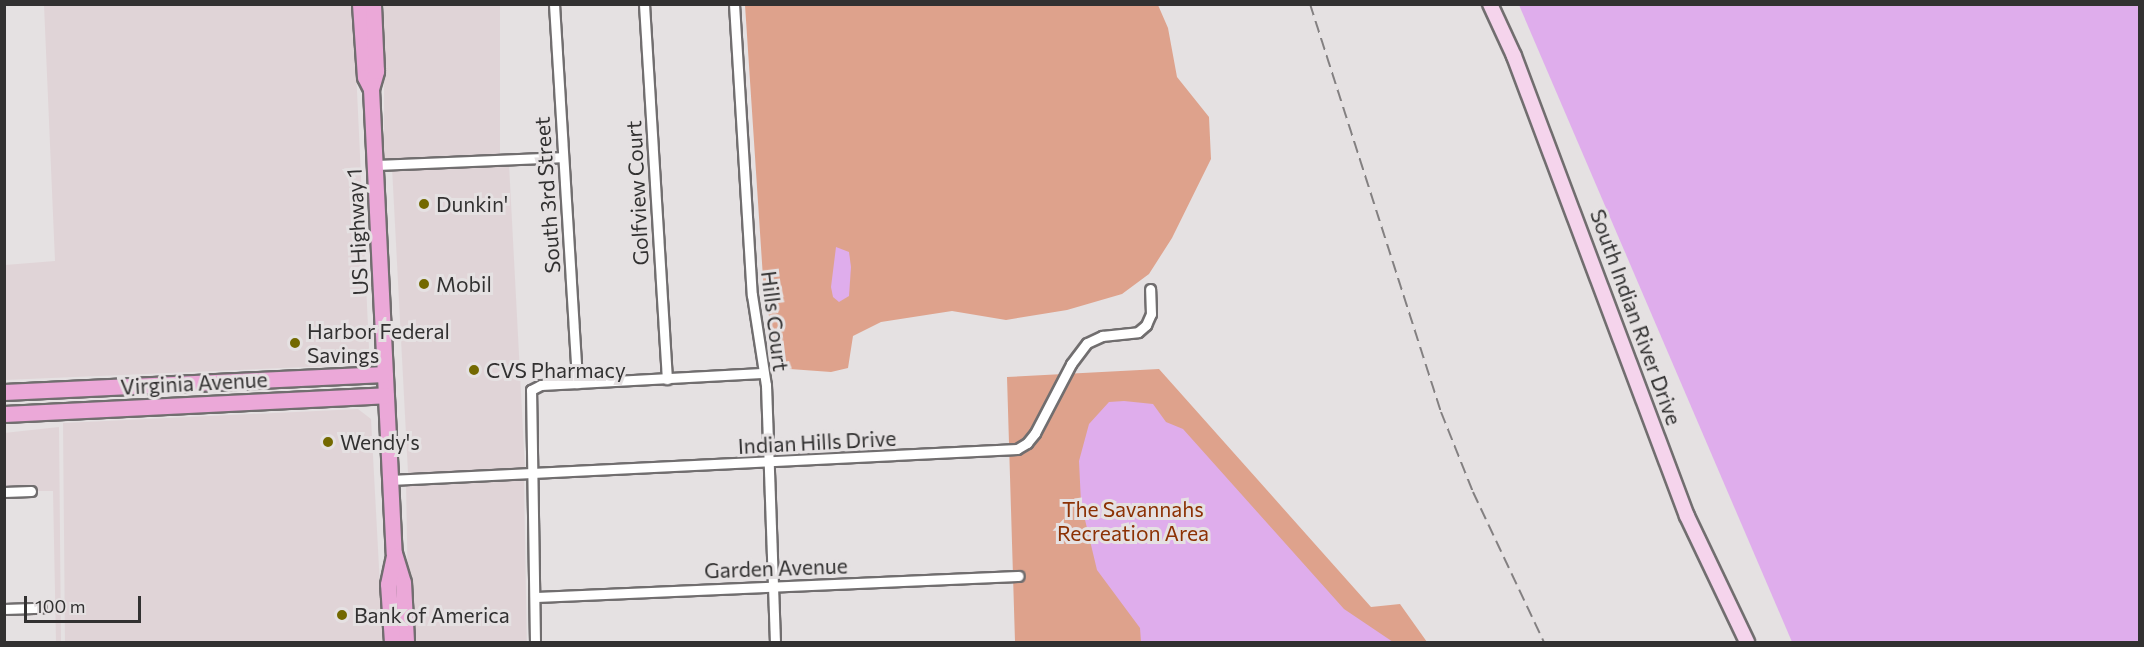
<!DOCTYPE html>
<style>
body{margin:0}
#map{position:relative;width:2144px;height:647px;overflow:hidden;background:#e5e1e2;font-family:Commissioner,sans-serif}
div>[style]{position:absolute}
.built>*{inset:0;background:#e0d4d7;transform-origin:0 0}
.green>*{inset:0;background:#dea28c}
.water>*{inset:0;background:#dfadec}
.roads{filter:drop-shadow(2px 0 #716e6f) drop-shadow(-2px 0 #716e6f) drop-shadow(0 2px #716e6f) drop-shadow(0 -2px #716e6f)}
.minor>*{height:9px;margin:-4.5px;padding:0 4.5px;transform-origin:4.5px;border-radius:4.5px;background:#fff}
.secondary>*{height:14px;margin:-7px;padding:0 7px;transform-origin:7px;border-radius:7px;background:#f5d4ec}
.primary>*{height:15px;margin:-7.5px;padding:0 7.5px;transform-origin:7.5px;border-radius:7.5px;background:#eba8d8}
.rail>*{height:2px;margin-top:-1px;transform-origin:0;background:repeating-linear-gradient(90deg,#838081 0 12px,transparent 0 18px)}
.dots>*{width:16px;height:16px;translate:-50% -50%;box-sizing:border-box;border:3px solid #e5e1e2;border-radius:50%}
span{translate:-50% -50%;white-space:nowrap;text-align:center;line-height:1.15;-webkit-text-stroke:6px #e5e1e2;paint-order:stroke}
.street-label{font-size:21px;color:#323131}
.poi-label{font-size:21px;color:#323131}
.left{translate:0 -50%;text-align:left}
.park-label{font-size:21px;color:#8c3104}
.frame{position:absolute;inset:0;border:6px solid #323131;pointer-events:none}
.scale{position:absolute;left:24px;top:596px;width:117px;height:27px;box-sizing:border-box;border:3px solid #323131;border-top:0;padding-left:8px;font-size:18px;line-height:21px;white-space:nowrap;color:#323131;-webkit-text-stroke:4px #e5e1e2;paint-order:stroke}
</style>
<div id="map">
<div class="built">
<div style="clip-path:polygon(44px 5px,353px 5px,369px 348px,364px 360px,353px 365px,5px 380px,5px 265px,55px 261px)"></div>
<div style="left:384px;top:5px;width:116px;height:154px"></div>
<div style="left:509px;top:164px;width:307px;height:117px;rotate:87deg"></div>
<div style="clip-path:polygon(358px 409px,371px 419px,383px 642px,65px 642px,63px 423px)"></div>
<div style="clip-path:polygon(59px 427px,61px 642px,56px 642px,53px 491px,35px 491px,34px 487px,5px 488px,4px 433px)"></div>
<div style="left:524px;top:480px;width:162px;height:118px;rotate:89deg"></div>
</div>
<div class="green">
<div style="clip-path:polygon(745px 5px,1158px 5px,1168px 28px,1177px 77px,1209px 117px,1211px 159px,1172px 238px,1149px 274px,1122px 294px,1067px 310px,1006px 320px,952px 311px,881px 322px,853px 336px,848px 368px,831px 372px,790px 369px,775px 344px,764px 293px)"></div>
<div style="clip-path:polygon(1159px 369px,1371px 607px,1400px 604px,1427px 642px,1015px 642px,1007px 377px)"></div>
</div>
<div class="water">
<div style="clip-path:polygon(1519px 5px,2139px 5px,2139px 642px,1792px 642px)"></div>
<div style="clip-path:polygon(836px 247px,849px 252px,851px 267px,849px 296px,839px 302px,833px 297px,831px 287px)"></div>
<div style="clip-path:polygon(1124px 401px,1153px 404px,1166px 422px,1183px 429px,1344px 609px,1393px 642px,1141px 642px,1140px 628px,1097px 570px,1081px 503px,1079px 461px,1089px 424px,1109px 402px)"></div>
</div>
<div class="roads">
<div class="minor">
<div style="left:554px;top:4px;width:380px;rotate:86.5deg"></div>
<div style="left:644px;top:4px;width:376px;rotate:86.5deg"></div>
<div style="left:734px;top:4px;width:292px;rotate:86.5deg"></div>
<div style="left:752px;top:295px;width:91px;rotate:81.2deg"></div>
<div style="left:766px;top:385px;width:257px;rotate:88deg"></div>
<div style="left:375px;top:165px;width:187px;rotate:-2.4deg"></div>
<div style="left:390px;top:480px;width:628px;rotate:-2.83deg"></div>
<div style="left:1017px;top:449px;width:12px;rotate:-31deg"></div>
<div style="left:1027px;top:443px;width:13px;rotate:-51deg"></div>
<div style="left:1035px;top:433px;width:78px;rotate:-62.4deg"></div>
<div style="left:1071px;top:364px;width:26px;rotate:-53deg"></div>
<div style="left:1087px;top:343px;width:17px;rotate:-25deg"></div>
<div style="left:1102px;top:336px;width:36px;rotate:-6deg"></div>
<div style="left:1138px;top:332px;width:11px;rotate:-41deg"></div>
<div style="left:1146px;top:325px;width:12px;rotate:-66deg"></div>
<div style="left:1151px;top:314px;width:25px;rotate:-92deg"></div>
<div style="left:4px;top:492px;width:27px;rotate:-2deg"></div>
<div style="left:535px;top:597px;width:484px;rotate:-2.5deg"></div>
<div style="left:4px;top:609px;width:37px;rotate:-2deg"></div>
<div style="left:535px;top:642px;width:252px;rotate:-90.9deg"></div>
<div style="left:531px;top:390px;width:11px;rotate:-27deg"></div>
<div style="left:541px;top:385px;width:221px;rotate:-3.1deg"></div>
</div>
<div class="secondary">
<div style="left:1490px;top:4px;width:57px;rotate:65.2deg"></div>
<div style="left:1514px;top:56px;width:491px;rotate:69.4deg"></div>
<div style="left:1687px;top:516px;width:140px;rotate:64.5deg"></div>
</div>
<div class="primary">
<div style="left:360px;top:4px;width:73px;rotate:86.1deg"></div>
<div style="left:365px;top:77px;width:13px;rotate:63deg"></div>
<div style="left:371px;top:89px;width:465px;rotate:87.2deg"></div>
<div style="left:394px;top:553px;width:30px;rotate:73deg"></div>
<div style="left:403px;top:582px;width:60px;rotate:87.1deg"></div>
<div style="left:371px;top:89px;width:19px;rotate:-74deg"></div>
<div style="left:376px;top:71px;width:67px;rotate:-92.6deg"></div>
<div style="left:4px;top:392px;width:381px;rotate:-2.7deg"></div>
<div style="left:4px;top:414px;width:382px;rotate:-2.8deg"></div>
<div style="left:392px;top:642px;width:58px;rotate:-93.9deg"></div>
<div style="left:388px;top:584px;width:29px;rotate:-78deg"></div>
</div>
</div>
<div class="rail">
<div style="left:1310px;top:4px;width:429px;rotate:72.2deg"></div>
<div style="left:1441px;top:412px;width:86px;rotate:68.2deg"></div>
<div style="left:1473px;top:492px;width:166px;rotate:64.7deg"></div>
</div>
<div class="dots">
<div style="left:424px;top:204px;background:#736900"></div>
<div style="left:424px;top:284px;background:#736900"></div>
<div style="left:295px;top:343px;background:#736900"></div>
<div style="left:474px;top:370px;background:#736900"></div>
<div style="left:328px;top:442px;background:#736900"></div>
<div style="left:342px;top:615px;background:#736900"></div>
</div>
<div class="street-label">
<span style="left:637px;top:193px;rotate:-93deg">Golfview Court</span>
<span style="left:547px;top:195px;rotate:-94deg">South 3rd Street</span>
<span style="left:357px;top:232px;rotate:-93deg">US Highway 1</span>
<span style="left:1636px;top:317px;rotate:70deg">South Indian River Drive</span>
<span style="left:775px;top:321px;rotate:83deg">Hills Court</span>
<span style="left:194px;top:383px;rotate:-3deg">Virginia Avenue</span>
<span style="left:817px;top:442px;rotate:-3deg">Indian Hills Drive</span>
<span style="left:776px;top:568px;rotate:-2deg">Garden Avenue</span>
</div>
<div class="poi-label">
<span class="left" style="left:436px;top:204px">Dunkin'</span>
<span class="left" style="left:436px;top:284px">Mobil</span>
<span class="left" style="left:307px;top:343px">Harbor Federal<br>Savings</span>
<span class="left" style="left:486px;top:370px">CVS Pharmacy</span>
<span class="left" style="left:340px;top:442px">Wendy's</span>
<span class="left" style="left:354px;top:615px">Bank of America</span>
</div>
<div class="park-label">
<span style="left:1133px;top:521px">The Savannahs<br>Recreation Area</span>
</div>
<div class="frame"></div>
<div class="scale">100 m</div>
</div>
